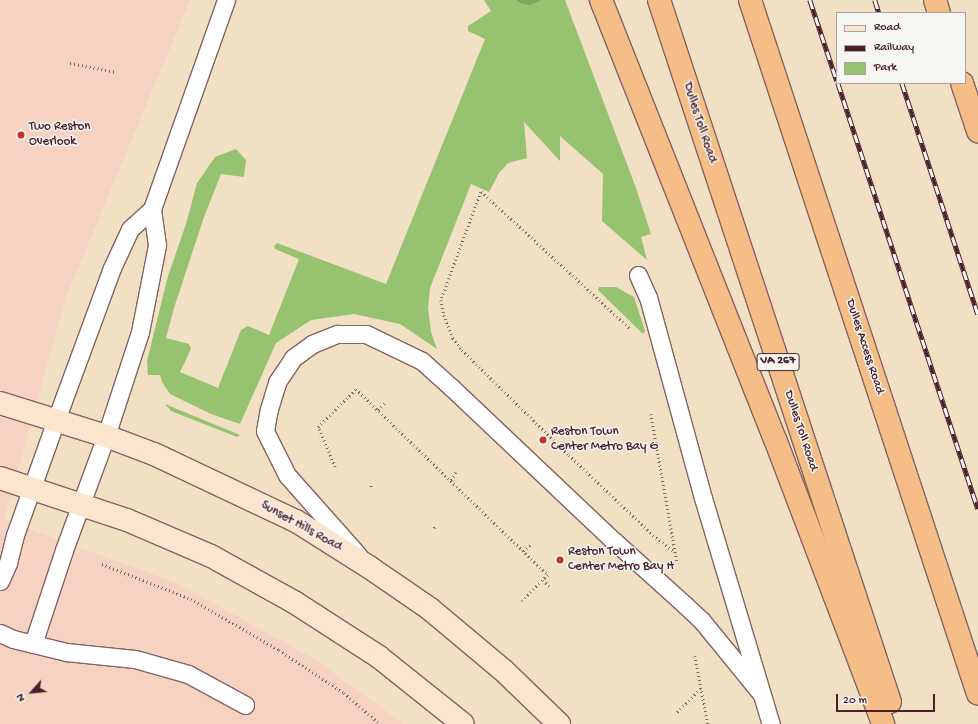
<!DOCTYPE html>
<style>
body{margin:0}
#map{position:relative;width:978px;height:724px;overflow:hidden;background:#f1e0c4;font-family:"Gochi Hand",sans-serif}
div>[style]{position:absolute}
.built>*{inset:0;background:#f5d2c2}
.green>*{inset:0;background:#97c26f}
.forest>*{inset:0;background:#79a862}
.path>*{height:2.5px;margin-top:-1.25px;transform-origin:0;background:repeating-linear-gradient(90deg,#846361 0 1px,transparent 0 4px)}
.roads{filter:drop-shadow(1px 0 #846361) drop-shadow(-1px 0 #846361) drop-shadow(0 1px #846361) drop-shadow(0 -1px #846361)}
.lane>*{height:17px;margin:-8.5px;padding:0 8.5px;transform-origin:8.5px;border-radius:8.5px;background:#fff}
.secondary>*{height:22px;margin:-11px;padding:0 11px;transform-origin:11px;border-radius:11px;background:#fbe5cf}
.highway>*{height:22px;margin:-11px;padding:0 11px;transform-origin:11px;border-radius:11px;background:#f6be87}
.rail>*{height:4.5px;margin-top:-2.25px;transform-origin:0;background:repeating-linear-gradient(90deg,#f6f6f2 0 9px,#4a1f2b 0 18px);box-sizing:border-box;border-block:1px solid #4a1f2b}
.dots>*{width:11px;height:11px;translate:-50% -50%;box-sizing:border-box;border:2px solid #f6f6f2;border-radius:50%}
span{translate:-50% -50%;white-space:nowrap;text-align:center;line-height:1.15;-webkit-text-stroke:3px #f6f6f2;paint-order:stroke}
.shield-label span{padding:1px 3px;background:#f6f6f2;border:1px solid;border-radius:3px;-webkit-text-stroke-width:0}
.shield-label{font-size:12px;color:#4a1f2b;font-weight:700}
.street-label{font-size:13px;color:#4a1f2b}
.poi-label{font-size:13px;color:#4a1f2b}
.left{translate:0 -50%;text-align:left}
.legend{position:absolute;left:836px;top:12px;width:130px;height:72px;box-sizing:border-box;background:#f6f6f2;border:1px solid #b1a0a2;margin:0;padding:5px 7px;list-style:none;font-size:12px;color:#4a1f2b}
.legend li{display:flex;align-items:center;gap:8px;height:20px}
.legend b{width:20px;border:1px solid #b1a0a2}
.north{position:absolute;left:12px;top:672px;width:40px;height:40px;-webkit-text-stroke:3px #f6f6f2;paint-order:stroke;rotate:243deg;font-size:11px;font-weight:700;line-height:16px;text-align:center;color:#4a1f2b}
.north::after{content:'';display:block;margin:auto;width:14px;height:18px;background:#4a1f2b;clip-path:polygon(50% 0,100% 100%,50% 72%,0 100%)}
.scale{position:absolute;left:836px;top:694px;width:99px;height:18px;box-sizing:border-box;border:2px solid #4a1f2b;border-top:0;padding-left:5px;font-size:12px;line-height:14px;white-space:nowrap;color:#4a1f2b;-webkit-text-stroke:3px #f6f6f2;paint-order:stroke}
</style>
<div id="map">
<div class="built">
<div style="clip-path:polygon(0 0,190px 0,66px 297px,4px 520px,177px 583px,316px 660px,404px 724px,0 724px)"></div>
</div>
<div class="green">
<div style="clip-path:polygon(484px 0,516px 0,520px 3px,540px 0,565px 0,636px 188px,651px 234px,641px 237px,647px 260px,602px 221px,603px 174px,560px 136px,560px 161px,524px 122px,527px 158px,508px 163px,499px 173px,489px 192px,471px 184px,430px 288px,428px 308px,431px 332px,437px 349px,400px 324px,354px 314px,311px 320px,276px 343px,240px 424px,211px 414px,170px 394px,162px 382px,160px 375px,148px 375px,147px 361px,168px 276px,186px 224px,197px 183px,215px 157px,236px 149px,246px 160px,244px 177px,221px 174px,204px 217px,174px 308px,166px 338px,189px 344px,191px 349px,180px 372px,218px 388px,241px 330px,248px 326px,269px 335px,299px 259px,275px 249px,274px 246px,277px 243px,386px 284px,485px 39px,468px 31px,468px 26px,491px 11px)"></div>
<div style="clip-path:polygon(599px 287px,616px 287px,634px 297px,645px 331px,643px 334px,598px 290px)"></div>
<div style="clip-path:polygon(165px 404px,240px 435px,237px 437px,171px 411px)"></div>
</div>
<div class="forest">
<div style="clip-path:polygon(516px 0,540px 0,540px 1px,530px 5px,520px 3px)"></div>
</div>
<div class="path">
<div style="left:70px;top:63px;width:47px;rotate:11.1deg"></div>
<div style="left:629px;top:328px;width:201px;rotate:-137.4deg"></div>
<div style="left:481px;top:192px;width:115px;rotate:110.3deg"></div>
<div style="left:441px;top:300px;width:15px;rotate:79deg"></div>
<div style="left:444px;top:315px;width:25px;rotate:69deg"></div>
<div style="left:453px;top:338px;width:15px;rotate:53deg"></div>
<div style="left:462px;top:350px;width:150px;rotate:44.5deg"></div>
<div style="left:569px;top:455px;width:116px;rotate:43.6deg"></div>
<div style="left:653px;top:535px;width:28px;rotate:38deg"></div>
<div style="left:378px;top:410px;width:10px;rotate:-45deg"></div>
<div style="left:651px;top:414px;width:150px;rotate:80deg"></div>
<div style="left:335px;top:467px;width:43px;rotate:-113deg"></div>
<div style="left:318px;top:427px;width:54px;rotate:-45deg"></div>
<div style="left:356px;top:389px;width:267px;rotate:44.1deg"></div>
<div style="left:548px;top:575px;width:37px;rotate:135deg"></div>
<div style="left:451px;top:480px;width:9px;rotate:-58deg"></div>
<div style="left:371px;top:487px;width:3px;rotate:-90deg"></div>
<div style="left:434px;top:528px;width:2px;rotate:-63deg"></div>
<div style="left:523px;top:551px;width:11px;rotate:-41deg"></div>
<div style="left:102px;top:564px;width:96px;rotate:21.5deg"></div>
<div style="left:191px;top:599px;width:102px;rotate:30.1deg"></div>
<div style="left:279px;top:650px;width:78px;rotate:33.5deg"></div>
<div style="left:344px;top:693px;width:48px;rotate:40.7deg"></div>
<div style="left:543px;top:580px;width:10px;rotate:45deg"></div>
<div style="left:695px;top:656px;width:69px;rotate:79.2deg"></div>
<div style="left:677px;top:712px;width:34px;rotate:-45deg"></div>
</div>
<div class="roads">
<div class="lane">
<div style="left:638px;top:275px;width:24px;rotate:66deg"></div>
<div style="left:648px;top:297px;width:208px;rotate:74.7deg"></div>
<div style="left:703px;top:498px;width:236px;rotate:73.3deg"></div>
<div style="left:358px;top:555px;width:107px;rotate:-131.6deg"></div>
<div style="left:287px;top:475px;width:49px;rotate:-116.6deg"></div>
<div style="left:265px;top:431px;width:22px;rotate:-80deg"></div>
<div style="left:269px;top:409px;width:28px;rotate:-73deg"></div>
<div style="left:277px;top:382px;width:29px;rotate:-56deg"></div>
<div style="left:293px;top:358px;width:24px;rotate:-36deg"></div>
<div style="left:312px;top:344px;width:27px;rotate:-22deg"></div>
<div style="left:337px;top:334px;width:29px"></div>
<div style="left:366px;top:334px;width:62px;rotate:25.7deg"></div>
<div style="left:422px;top:361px;width:40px;rotate:42deg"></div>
<div style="left:452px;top:388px;width:223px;rotate:43.4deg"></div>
<div style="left:614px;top:541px;width:96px;rotate:42deg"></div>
<div style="left:685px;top:605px;width:23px;rotate:43deg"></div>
<div style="left:702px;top:621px;width:92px;rotate:50.8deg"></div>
<div style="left:0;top:581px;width:20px;rotate:-66deg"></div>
<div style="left:8px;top:563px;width:29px;rotate:-76deg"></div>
<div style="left:15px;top:535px;width:122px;rotate:-70.4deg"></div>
<div style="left:56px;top:420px;width:162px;rotate:-69.8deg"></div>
<div style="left:112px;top:268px;width:43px;rotate:-65.2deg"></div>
<div style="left:130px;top:229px;width:30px;rotate:-42deg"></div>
<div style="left:152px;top:209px;width:222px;rotate:-70.5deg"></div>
<div style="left:0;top:633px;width:14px;rotate:25deg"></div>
<div style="left:13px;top:639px;width:55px;rotate:13.8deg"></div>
<div style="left:66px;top:652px;width:69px;rotate:5.8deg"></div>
<div style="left:135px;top:659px;width:55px;rotate:15.8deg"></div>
<div style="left:188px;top:674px;width:65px;rotate:28.5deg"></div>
<div style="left:33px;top:644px;width:99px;rotate:-71.7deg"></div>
<div style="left:64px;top:550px;width:121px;rotate:-69.8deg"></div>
<div style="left:106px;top:436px;width:109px;rotate:-71.9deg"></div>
<div style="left:140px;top:332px;width:89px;rotate:-78.9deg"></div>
<div style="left:157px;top:245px;width:36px;rotate:-98deg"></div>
</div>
<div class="secondary">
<div style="left:0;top:403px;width:111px;rotate:17.3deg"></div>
<div style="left:106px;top:436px;width:51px;rotate:20.6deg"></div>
<div style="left:154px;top:454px;width:157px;rotate:25.3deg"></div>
<div style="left:296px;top:521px;width:86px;rotate:32.2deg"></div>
<div style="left:369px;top:567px;width:74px;rotate:34.5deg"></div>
<div style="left:430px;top:609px;width:95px;rotate:39.9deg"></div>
<div style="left:503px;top:670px;width:78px;rotate:44deg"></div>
<div style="left:0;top:478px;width:134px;rotate:18.3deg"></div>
<div style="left:127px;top:520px;width:91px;rotate:23.2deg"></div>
<div style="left:211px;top:556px;width:95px;rotate:29deg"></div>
<div style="left:294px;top:602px;width:101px;rotate:32.9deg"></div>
<div style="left:379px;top:657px;width:107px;rotate:38.6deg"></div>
</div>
<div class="highway">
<div style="left:601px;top:0;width:472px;rotate:68.4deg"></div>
<div style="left:775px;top:439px;width:305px;rotate:69.2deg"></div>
<div style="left:659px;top:0;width:739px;rotate:71.79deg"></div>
<div style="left:750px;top:0;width:730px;rotate:71.81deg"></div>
<div style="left:935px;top:0;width:14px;rotate:73deg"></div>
<div style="left:962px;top:83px;width:51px;rotate:71.6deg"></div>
</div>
</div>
<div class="rail">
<div style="left:810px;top:0;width:85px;rotate:71.6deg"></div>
<div style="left:875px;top:0;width:14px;rotate:73deg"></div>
<div style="left:838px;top:83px;width:448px;rotate:71.8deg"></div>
<div style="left:902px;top:83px;width:243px;rotate:71.8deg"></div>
</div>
<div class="dots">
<div style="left:21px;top:135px;background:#c8321e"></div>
<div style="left:543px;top:440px;background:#c8321e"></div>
<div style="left:560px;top:560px;background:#c8321e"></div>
</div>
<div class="shield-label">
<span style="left:778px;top:362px">VA 267</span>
</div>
<div class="street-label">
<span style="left:699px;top:123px;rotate:72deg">Dulles Toll Road</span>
<span style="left:864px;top:347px;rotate:72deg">Dulles Access Road</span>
<span style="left:800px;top:431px;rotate:72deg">Dulles Toll Road</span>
<span style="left:301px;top:527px;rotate:29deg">Sunset Hills Road</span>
</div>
<div class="poi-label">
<span class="left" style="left:29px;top:135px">Two Reston<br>Overlook</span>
<span class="left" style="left:551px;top:440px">Reston Town<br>Center Metro Bay G</span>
<span class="left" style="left:568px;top:560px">Reston Town<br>Center Metro Bay H</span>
</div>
<ul class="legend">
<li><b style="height:5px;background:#fbe5cf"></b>Road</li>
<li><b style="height:5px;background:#4a1f2b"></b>Railway</li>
<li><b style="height:11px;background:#97c26f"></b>Park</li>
</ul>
<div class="north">N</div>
<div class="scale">20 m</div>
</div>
